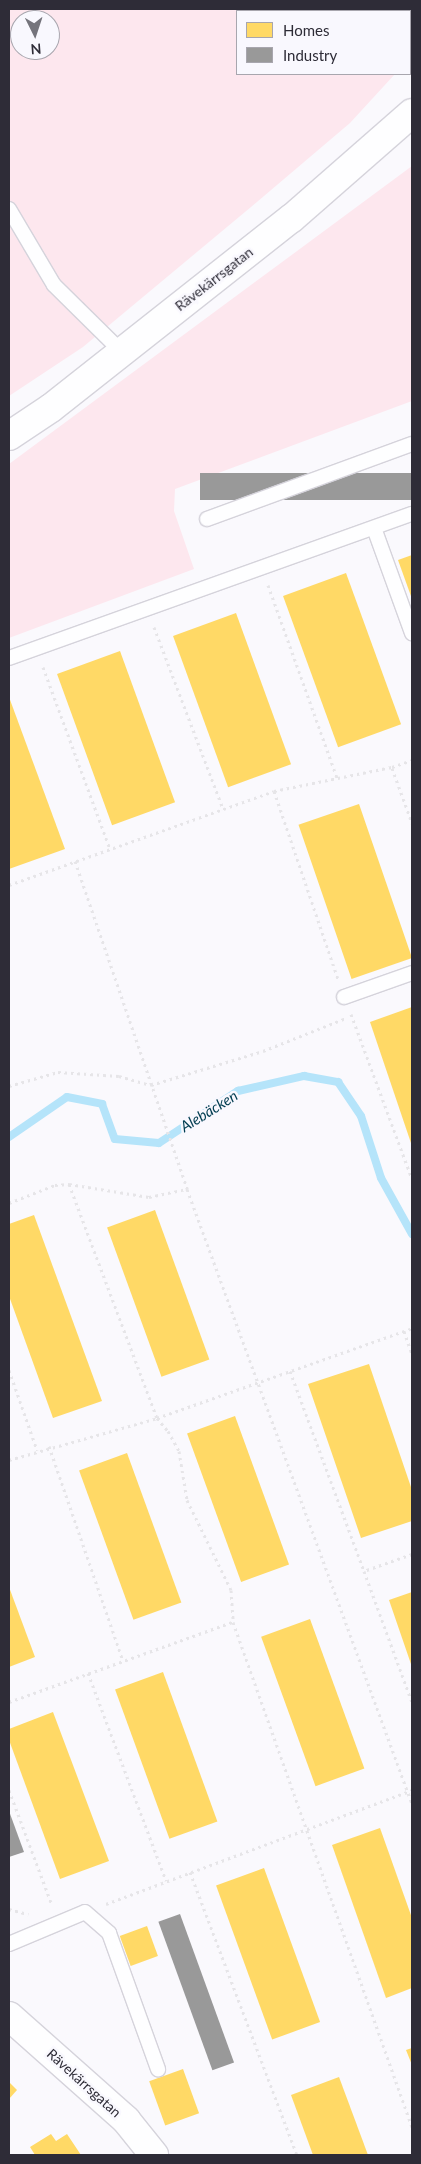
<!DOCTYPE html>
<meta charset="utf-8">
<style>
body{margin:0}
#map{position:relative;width:421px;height:2164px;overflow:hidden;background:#faf9fd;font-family:Lato,sans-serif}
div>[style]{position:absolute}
.green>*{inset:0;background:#fde7ee}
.homes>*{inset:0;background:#ffd966;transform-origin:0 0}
.industry>*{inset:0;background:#999;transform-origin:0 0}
.stream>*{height:8px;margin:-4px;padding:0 4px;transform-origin:4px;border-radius:4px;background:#b5e4fa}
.path>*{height:3px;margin-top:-1.5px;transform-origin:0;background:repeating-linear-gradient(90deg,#e6e5e8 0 2.5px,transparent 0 6.5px)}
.roads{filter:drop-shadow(1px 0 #d5d3db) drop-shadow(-1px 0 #d5d3db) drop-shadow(0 1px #d5d3db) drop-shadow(0 -1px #d5d3db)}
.lane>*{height:14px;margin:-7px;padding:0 7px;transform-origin:7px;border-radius:7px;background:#fefeff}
.street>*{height:28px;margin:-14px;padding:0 14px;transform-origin:14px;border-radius:14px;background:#fefeff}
span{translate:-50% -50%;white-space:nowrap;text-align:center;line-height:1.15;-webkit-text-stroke:5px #f9f8fe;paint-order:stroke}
.street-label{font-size:14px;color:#2e2c37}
.water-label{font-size:15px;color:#003c50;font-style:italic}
.frame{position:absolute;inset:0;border:10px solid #2e2c37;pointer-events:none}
.legend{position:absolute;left:236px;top:10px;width:175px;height:65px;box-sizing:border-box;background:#f9f8fe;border:1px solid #a8a6ae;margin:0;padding:6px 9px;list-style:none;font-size:15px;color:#2e2c37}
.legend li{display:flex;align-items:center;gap:10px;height:25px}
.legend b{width:25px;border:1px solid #a8a6ae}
.north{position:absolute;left:10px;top:10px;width:50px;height:50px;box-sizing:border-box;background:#f9f8fe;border:1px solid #a8a6ae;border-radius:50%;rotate:176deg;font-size:14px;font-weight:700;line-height:20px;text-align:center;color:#2e2c37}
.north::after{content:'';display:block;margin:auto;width:18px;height:22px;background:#75747c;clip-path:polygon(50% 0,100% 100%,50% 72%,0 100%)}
</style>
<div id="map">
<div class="green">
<div style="clip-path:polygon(evenodd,9px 9px,366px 9px,369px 11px,237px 11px,237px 74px,395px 74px,350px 123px,251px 207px,83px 347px,9px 396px,9px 9px,20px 20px,50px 20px,50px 50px,20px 50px,20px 20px)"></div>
<div style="clip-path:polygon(412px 166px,412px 401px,175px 489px,174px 511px,194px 569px,9px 638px,9px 464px)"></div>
</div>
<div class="homes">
<div style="clip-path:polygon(412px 555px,412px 599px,398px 560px)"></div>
<div style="left:346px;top:573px;width:161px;height:67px;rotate:70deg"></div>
<div style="left:236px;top:613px;width:161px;height:67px;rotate:70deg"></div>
<div style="left:120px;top:651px;width:161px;height:67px;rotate:70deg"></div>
<div style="clip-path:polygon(9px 697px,65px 849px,9px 869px)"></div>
<div style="left:359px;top:804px;width:163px;height:64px;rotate:71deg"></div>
<div style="clip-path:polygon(412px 1007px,412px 1146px,370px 1022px)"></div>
<div style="left:155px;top:1210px;width:159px;height:51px;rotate:70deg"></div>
<div style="clip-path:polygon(34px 1215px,102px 1401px,53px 1418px,9px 1296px,9px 1224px)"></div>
<div style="clip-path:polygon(369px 1364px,412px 1490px,412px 1521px,361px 1538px,308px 1384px)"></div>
<div style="left:235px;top:1416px;width:158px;height:51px;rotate:70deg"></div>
<div style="left:127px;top:1453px;width:159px;height:51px;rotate:70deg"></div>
<div style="clip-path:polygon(9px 1587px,35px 1657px,9px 1667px)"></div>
<div style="clip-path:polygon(412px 1592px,412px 1667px,389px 1600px)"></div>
<div style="left:310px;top:1619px;width:159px;height:52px;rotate:70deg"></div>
<div style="left:163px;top:1672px;width:159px;height:51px;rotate:70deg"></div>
<div style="clip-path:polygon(53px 1712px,109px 1861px,60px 1879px,9px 1740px,9px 1729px)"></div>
<div style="clip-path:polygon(380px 1828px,412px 1918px,412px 1988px,386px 1998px,332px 1845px)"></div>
<div style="left:264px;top:1868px;width:164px;height:51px;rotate:70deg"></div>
<div style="left:147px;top:1926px;width:32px;height:29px;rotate:70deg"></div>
<div style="clip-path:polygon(412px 2048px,412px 2065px,406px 2050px)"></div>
<div style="left:183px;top:2069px;width:47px;height:36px;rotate:70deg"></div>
<div style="clip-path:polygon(339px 2077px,368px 2155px,313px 2155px,291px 2095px)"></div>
<div style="clip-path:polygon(9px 2082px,17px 2090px,9px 2099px)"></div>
<div style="clip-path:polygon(51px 2134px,56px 2141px,67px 2134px,81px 2155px,35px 2155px,30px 2147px)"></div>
</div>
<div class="industry">
<div style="left:412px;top:473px;width:27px;height:212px;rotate:90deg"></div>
<div style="clip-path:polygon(9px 1811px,24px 1852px,9px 1857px)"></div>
<div style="left:180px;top:1914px;width:158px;height:23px;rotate:70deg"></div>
</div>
<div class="stream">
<div style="left:9px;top:1137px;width:70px;rotate:-34.6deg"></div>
<div style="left:67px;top:1097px;width:36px;rotate:11deg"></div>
<div style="left:102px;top:1104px;width:37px;rotate:70deg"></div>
<div style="left:115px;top:1139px;width:44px;rotate:5.2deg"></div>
<div style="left:159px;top:1143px;width:95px;rotate:-33.4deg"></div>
<div style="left:238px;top:1091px;width:68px;rotate:-12.8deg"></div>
<div style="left:304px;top:1076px;width:35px;rotate:10deg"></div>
<div style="left:338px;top:1082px;width:41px;rotate:55.9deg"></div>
<div style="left:361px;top:1116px;width:65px;rotate:72.1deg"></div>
<div style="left:381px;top:1178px;width:64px;rotate:61deg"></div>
</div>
<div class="path">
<div style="left:268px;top:585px;width:205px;rotate:70.3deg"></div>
<div style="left:154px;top:627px;width:195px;rotate:69.2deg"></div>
<div style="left:43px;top:667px;width:194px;rotate:69.8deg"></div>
<div style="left:392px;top:768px;width:59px;rotate:70deg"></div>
<div style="left:274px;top:791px;width:199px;rotate:71.2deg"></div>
<div style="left:75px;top:861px;width:347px;rotate:71.1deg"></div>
<div style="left:187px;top:1189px;width:655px;rotate:69.9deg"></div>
<div style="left:9px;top:885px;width:281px;rotate:-19.5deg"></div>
<div style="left:274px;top:791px;width:120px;rotate:-11.5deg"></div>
<div style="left:392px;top:767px;width:21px;rotate:-19deg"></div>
<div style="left:351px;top:1014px;width:173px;rotate:69.7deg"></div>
<div style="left:9px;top:1086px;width:51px;rotate:-15.9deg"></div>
<div style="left:58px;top:1072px;width:61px;rotate:3.8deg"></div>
<div style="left:119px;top:1076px;width:33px;rotate:16deg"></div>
<div style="left:151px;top:1085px;width:117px;rotate:-16.9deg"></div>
<div style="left:263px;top:1051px;width:89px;rotate:-21.7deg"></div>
<div style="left:69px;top:1184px;width:250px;rotate:69.4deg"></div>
<div style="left:157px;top:1418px;width:17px;rotate:50deg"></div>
<div style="left:168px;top:1431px;width:23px;rotate:61deg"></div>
<div style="left:179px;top:1451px;width:50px;rotate:80.7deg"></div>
<div style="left:187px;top:1500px;width:100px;rotate:63.9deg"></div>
<div style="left:231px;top:1590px;width:32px;rotate:86deg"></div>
<div style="left:233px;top:1622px;width:536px;rotate:70.48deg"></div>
<div style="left:9px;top:1203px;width:49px;rotate:-21.4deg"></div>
<div style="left:55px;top:1185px;width:14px;rotate:-4deg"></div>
<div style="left:69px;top:1184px;width:81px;rotate:9.2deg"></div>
<div style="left:149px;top:1197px;width:39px;rotate:-12deg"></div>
<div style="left:404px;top:1331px;width:24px;rotate:71deg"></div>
<div style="left:9px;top:1370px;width:85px;rotate:70.7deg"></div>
<div style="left:290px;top:1371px;width:213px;rotate:69.7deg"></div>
<div style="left:49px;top:1446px;width:227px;rotate:71deg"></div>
<div style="left:9px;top:1460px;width:154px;rotate:-15.8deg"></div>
<div style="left:157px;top:1418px;width:270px;rotate:-19.4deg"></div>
<div style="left:412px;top:1554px;width:51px;rotate:160.5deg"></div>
<div style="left:364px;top:1571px;width:140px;rotate:69.9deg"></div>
<div style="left:88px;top:1673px;width:222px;rotate:69.4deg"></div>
<div style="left:9px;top:1702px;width:238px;rotate:-19.7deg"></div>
<div style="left:9px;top:1790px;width:123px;rotate:69.5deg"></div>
<div style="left:190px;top:1872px;width:303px;rotate:69.3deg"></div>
<div style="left:106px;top:1904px;width:327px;rotate:-20.4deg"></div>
<div style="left:9px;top:1909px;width:20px;rotate:15deg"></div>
</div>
<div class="roads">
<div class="lane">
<div style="left:9px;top:209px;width:88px;rotate:59.4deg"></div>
<div style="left:54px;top:285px;width:95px;rotate:44.6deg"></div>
<div style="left:207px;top:519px;width:218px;rotate:-20.1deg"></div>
<div style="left:374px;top:528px;width:112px;rotate:70.1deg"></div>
<div style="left:9px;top:658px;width:428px;rotate:-19.7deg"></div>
<div style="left:344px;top:997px;width:72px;rotate:-19.4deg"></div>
<div style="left:9px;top:1944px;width:82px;rotate:-22.8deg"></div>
<div style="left:85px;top:1912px;width:32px;rotate:41deg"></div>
<div style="left:109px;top:1933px;width:145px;rotate:70.2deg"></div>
</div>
<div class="street">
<div style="left:9px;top:436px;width:50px;rotate:-33.7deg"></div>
<div style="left:51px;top:408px;width:307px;rotate:-38.3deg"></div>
<div style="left:292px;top:218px;width:159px;rotate:-41.2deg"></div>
<div style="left:9px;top:2016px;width:157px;rotate:41.6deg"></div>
<div style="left:126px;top:2120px;width:45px;rotate:51.3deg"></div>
</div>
</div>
<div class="street-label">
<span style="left:214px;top:279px;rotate:-38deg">Rävekärrsgatan</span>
<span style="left:84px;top:2083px;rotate:42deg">Rävekärrsgatan</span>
</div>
<div class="water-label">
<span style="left:209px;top:1111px;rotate:-32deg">Alebäcken</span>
</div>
<div class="frame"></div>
<ul class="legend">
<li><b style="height:14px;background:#ffd966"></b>Homes</li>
<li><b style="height:14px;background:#999"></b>Industry</li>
</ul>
<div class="north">N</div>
</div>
